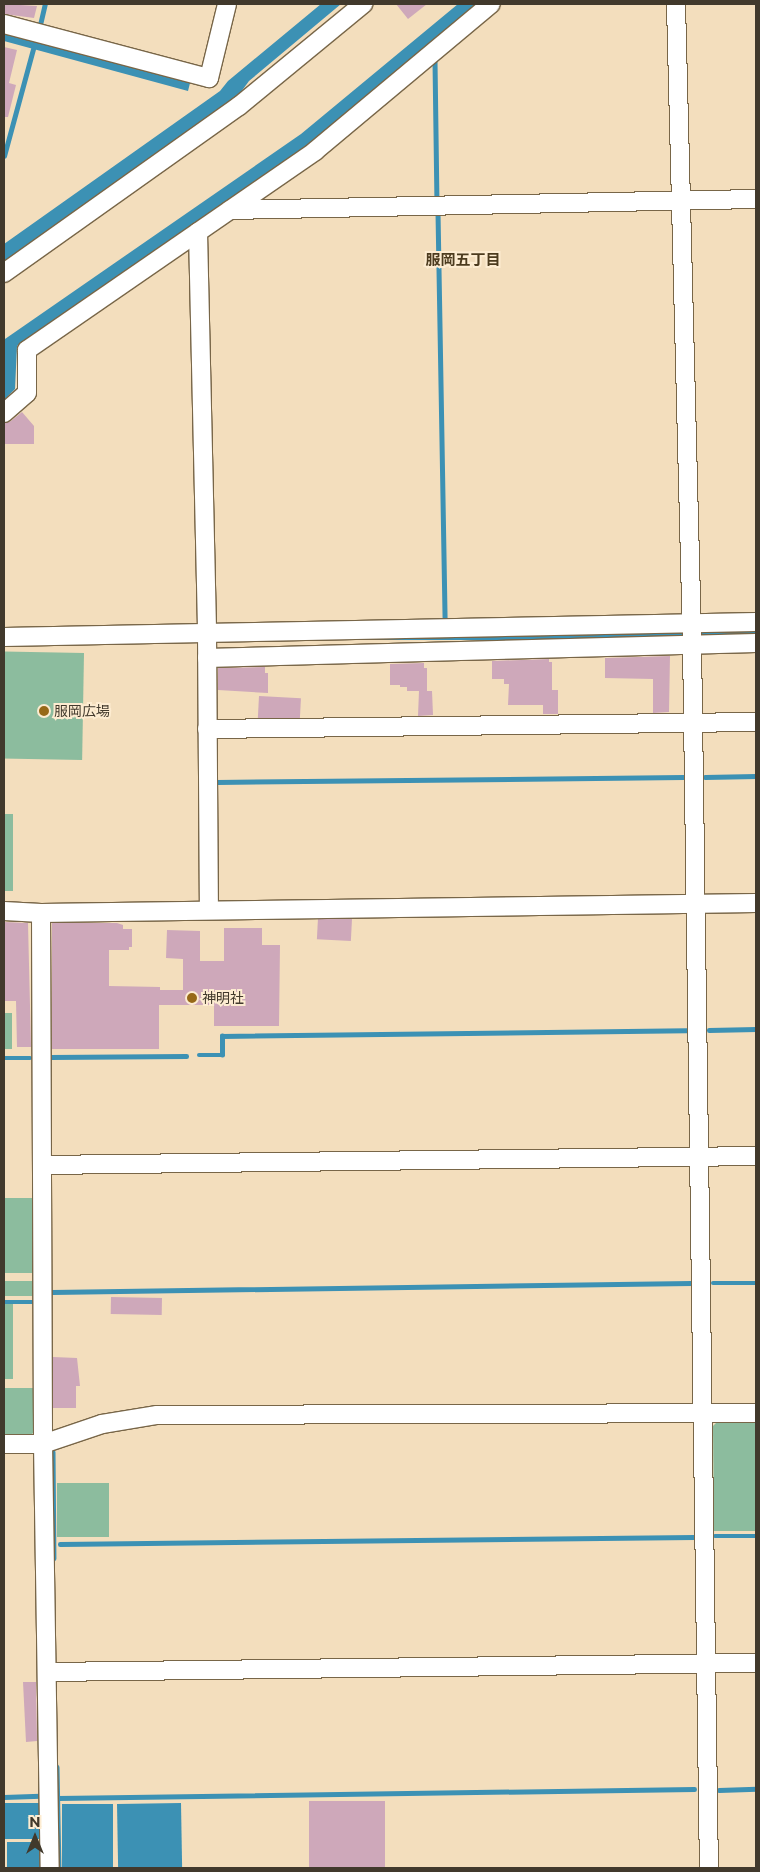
<!DOCTYPE html>
<meta charset="utf-8">
<style>
body{margin:0}
#map{position:relative;width:760px;height:1872px;overflow:hidden;background:#f3debd;font-family:Montserrat,"Noto Sans JP",sans-serif}
div>[style]{position:absolute}
.green>*{inset:0;background:#8cbc9e;transform-origin:0 0}
.water>*{inset:0;background:#3c91b4;transform-origin:0 0}
.stream>*{height:4.5px;margin:-2.25px;padding:0 2.25px;transform-origin:2.25px;border-radius:2.25px;background:#3c91b4}
.building>*{inset:0;background:#cea8ba;transform-origin:0 0}
.roads{filter:drop-shadow(1px 0 #786648) drop-shadow(-1px 0 #786648) drop-shadow(0 1px #786648) drop-shadow(0 -1px #786648)}
.minor>*{height:18px;margin:-9px;padding:0 9px;transform-origin:9px;border-radius:9px;background:#fff}
.dots>*{width:14px;height:14px;translate:-50% -50%;box-sizing:border-box;border:2px solid #fdecd1;border-radius:50%}
span{translate:-50% -50%;white-space:nowrap;text-align:center;line-height:1.15;-webkit-text-stroke:4px #fdecd1;paint-order:stroke}
.poi-label{font-size:14px;color:#41392c}
.left{translate:0 -50%;text-align:left}
.neighbourhood-label{font-size:15px;color:#4c3b1e;font-weight:700}
.frame{position:absolute;inset:0;border:5px solid #41392c;pointer-events:none}
.north{position:absolute;left:10px;top:1812px;width:50px;height:50px;-webkit-text-stroke:4px #fdecd1;paint-order:stroke;rotate:0deg;font-size:14px;font-weight:700;line-height:20px;text-align:center;color:#41392c}
.north::after{content:'';display:block;margin:auto;width:18px;height:22px;background:#41392c;clip-path:polygon(50% 0,100% 100%,50% 72%,0 100%)}
</style>
<div id="map">
<div class="green">
<i style="left:84px;top:653px;width:107px;height:80px;rotate:91deg"></i>
<i style="left:4px;top:814px;width:9px;height:77px"></i>
<i style="left:4px;top:1013px;width:8px;height:36px"></i>
<i style="left:4px;top:1198px;width:29px;height:75px"></i>
<i style="left:4px;top:1281px;width:30px;height:15px"></i>
<i style="left:4px;top:1304px;width:9px;height:75px"></i>
<i style="clip-path:polygon(4px 1388px,37px 1388px,37px 1429px,32px 1434px,4px 1437px)"></i>
<i style="clip-path:polygon(756px 1420px,756px 1531px,714px 1531px,713px 1426px,718px 1421px)"></i>
<i style="left:109px;top:1483px;width:54px;height:52px;rotate:90deg"></i>
</div>
<div class="water">
<i style="clip-path:polygon(321px 4px,341px 4px,249px 81px,238px 96px,4px 263px,4px 244px,220px 91px,228px 81px)"></i>
<i style="clip-path:polygon(458px 4px,480px 4px,310px 144px,17px 346px,15px 389px,4px 400px,5px 339px,301px 134px)"></i>
<i style="clip-path:polygon(4px 34px,190px 83px,188px 91px,4px 41px)"></i>
<i style="left:756px;top:632px;width:8px;height:752px;rotate:90deg"></i>
<i style="left:4px;top:1803px;width:39px;height:36px"></i>
<i style="left:181px;top:1803px;width:65px;height:64px;rotate:89deg"></i>
<i style="left:62px;top:1804px;width:51px;height:64px"></i>
<i style="left:7px;top:1842px;width:38px;height:26px"></i>
</div>
<div class="stream">
<i style="left:40px;top:25px;width:22px;rotate:-77deg"></i>
<i style="left:435px;top:61px;width:139px;rotate:89.2deg"></i>
<i style="left:4px;top:156px;width:111px;rotate:-74.8deg"></i>
<i style="left:438px;top:212px;width:405px;rotate:89deg"></i>
<i style="left:705px;top:777px;width:51px;rotate:-1.1deg"></i>
<i style="left:217px;top:782px;width:466px;rotate:-0.6deg"></i>
<i style="left:709px;top:1030px;width:47px;rotate:-1.2deg"></i>
<i style="left:199px;top:1055px;width:23px"></i>
<i style="left:222px;top:1055px;width:19px;rotate:-90deg"></i>
<i style="left:222px;top:1036px;width:464px;rotate:-0.7deg"></i>
<i style="left:50px;top:1057px;width:136px;rotate:-0.4deg"></i>
<i style="left:4px;top:1058px;width:26px"></i>
<i style="left:713px;top:1283px;width:43px"></i>
<i style="left:52px;top:1292px;width:639px;rotate:-0.81deg"></i>
<i style="left:4px;top:1302px;width:29px"></i>
<i style="left:53px;top:1452px;width:106px;rotate:89.5deg"></i>
<i style="left:715px;top:1536px;width:41px"></i>
<i style="left:60px;top:1544px;width:634px;rotate:-0.63deg"></i>
<i style="left:57px;top:1767px;width:101px;rotate:88.9deg"></i>
<i style="left:719px;top:1790px;width:37px;rotate:-2deg"></i>
<i style="left:4px;top:1797px;width:36px;rotate:-2deg"></i>
<i style="left:58px;top:1798px;width:636px;rotate:-0.81deg"></i>
</div>
<div class="building">
<i style="clip-path:polygon(4px 4px,37px 6px,34px 18px,4px 14px)"></i>
<i style="clip-path:polygon(396px 4px,427px 4px,408px 19px)"></i>
<i style="clip-path:polygon(4px 47px,17px 50px,9px 83px,16px 85px,8px 117px,4px 117px)"></i>
<i style="clip-path:polygon(22px 412px,34px 426px,34px 444px,4px 444px,4px 423px,11px 421px)"></i>
<i style="clip-path:polygon(670px 656px,669px 712px,653px 713px,653px 679px,605px 678px,605px 658px)"></i>
<i style="clip-path:polygon(549px 659px,549px 662px,552px 662px,552px 690px,558px 690px,558px 714px,543px 714px,543px 705px,508px 705px,509px 684px,504px 684px,504px 679px,492px 679px,492px 661px)"></i>
<i style="clip-path:polygon(424px 663px,424px 668px,427px 668px,427px 691px,407px 691px,407px 687px,400px 687px,400px 685px,390px 685px,390px 664px)"></i>
<i style="clip-path:polygon(265px 667px,265px 673px,268px 673px,268px 693px,218px 690px,218px 668px)"></i>
<i style="clip-path:polygon(419px 691px,432px 691px,433px 715px,418px 716px)"></i>
<i style="left:259px;top:696px;width:42px;height:22px;rotate:3deg"></i>
<i style="left:352px;top:919px;width:22px;height:34px;rotate:93deg"></i>
<i style="clip-path:polygon(4px 922px,28px 923px,31px 1047px,17px 1047px,16px 1001px,4px 1001px)"></i>
<i style="clip-path:polygon(52px 923px,117px 923px,123px 925px,123px 929px,132px 929px,132px 947px,129px 947px,129px 950px,109px 950px,109px 986px,160px 987px,160px 990px,183px 990px,183px 959px,166px 958px,167px 930px,200px 931px,200px 961px,224px 961px,224px 928px,262px 928px,262px 945px,280px 945px,279px 1026px,214px 1026px,214px 1005px,159px 1005px,159px 1049px,52px 1049px)"></i>
<i style="left:111px;top:1297px;width:51px;height:17px;rotate:1deg"></i>
<i style="clip-path:polygon(53px 1357px,77px 1358px,80px 1386px,76px 1386px,76px 1408px,53px 1408px)"></i>
<i style="clip-path:polygon(23px 1682px,36px 1682px,37px 1741px,26px 1742px)"></i>
<i style="left:309px;top:1801px;width:76px;height:67px"></i>
</div>
<div class="roads">
<div class="minor">
<i style="left:676px;top:4px;width:638px;rotate:88.56deg"></i>
<i style="left:692px;top:642px;width:1226px;rotate:89.21deg"></i>
<i style="left:4px;top:24px;width:212px;rotate:14.8deg"></i>
<i style="left:209px;top:78px;width:76px;rotate:-76.3deg"></i>
<i style="left:230px;top:210px;width:526px;rotate:-1.2deg"></i>
<i style="left:198px;top:232px;width:401px;rotate:88.7deg"></i>
<i style="left:207px;top:633px;width:276px;rotate:89.6deg"></i>
<i style="left:4px;top:273px;width:288px;rotate:-35.4deg"></i>
<i style="left:239px;top:106px;width:161px;rotate:-39.4deg"></i>
<i style="left:4px;top:413px;width:30px;rotate:-41deg"></i>
<i style="left:27px;top:393px;width:43px;rotate:-90deg"></i>
<i style="left:27px;top:350px;width:350px;rotate:-34.6deg"></i>
<i style="left:315px;top:151px;width:229px;rotate:-39.9deg"></i>
<i style="left:4px;top:637px;width:752px;rotate:-1.14deg"></i>
<i style="left:207px;top:658px;width:549px;rotate:-1.57deg"></i>
<i style="left:207px;top:729px;width:549px;rotate:-0.73deg"></i>
<i style="left:4px;top:911px;width:37px;rotate:3deg"></i>
<i style="left:41px;top:913px;width:715px;rotate:-0.8deg"></i>
<i style="left:41px;top:913px;width:531px;rotate:89.78deg"></i>
<i style="left:43px;top:1444px;width:424px;rotate:89.1deg"></i>
<i style="left:42px;top:1165px;width:714px;rotate:-0.72deg"></i>
<i style="left:4px;top:1444px;width:39px"></i>
<i style="left:43px;top:1444px;width:62px;rotate:-18.7deg"></i>
<i style="left:102px;top:1424px;width:56px;rotate:-9.3deg"></i>
<i style="left:157px;top:1415px;width:599px;rotate:-0.19deg"></i>
<i style="left:47px;top:1672px;width:709px;rotate:-0.73deg"></i>
</div>
</div>
<div class="dots">
<i style="left:44px;top:711px;background:#976918"></i>
<i style="left:192px;top:998px;background:#976918"></i>
</div>
<div class="poi-label">
<span class="left" style="left:54px;top:711px">服岡広場</span>
<span class="left" style="left:202px;top:998px">神明社</span>
</div>
<div class="neighbourhood-label">
<span style="left:463px;top:260px">服岡五丁目</span>
</div>
<div class="frame"></div>
<div class="north">N</div>
</div>
